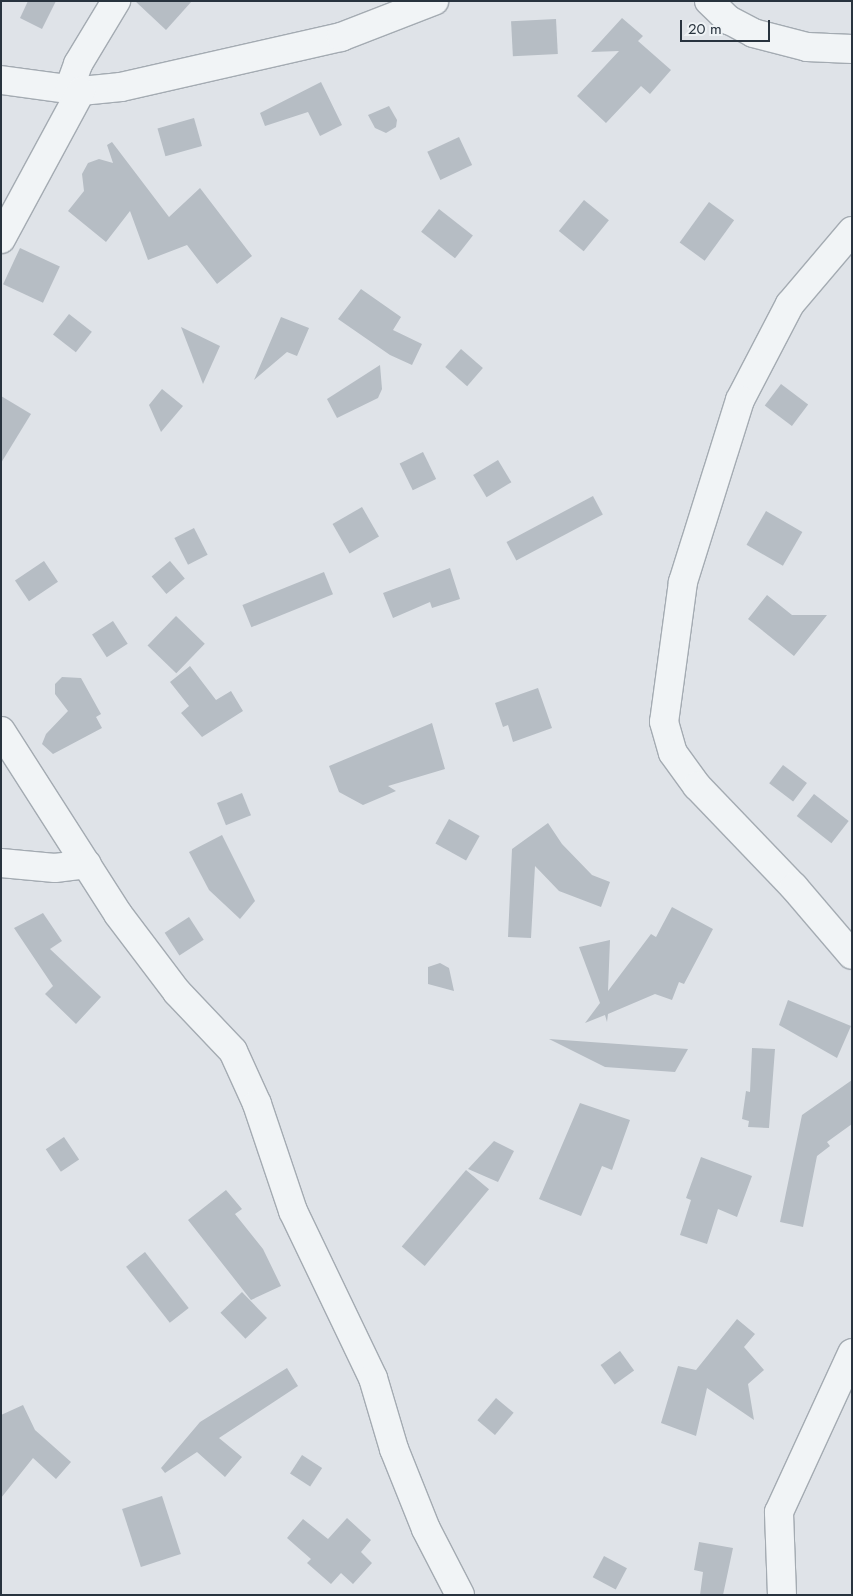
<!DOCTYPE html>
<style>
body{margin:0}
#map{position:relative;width:853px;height:1596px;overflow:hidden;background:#dfe3e8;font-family:Jost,sans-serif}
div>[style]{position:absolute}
.building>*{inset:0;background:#b6bdc4;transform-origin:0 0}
.roads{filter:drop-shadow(1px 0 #a4abb2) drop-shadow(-1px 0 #a4abb2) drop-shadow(0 1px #a4abb2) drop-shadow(0 -1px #a4abb2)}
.minor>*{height:28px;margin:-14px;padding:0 14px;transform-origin:14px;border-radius:14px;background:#f1f4f6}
.tertiary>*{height:28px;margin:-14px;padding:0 14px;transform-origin:14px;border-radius:14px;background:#f1f4f6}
span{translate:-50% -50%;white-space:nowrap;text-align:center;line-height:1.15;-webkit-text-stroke:4px #eef2f5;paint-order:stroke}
.frame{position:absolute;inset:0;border:2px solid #28333e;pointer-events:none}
.scale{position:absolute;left:680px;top:20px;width:90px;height:22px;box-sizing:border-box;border:2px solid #28333e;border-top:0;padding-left:6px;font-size:15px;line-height:18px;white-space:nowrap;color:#28333e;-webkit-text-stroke:4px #eef2f5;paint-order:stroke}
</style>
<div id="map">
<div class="building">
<i style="clip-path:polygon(28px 1px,56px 1px,42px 29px,20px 18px)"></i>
<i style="clip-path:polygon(135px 1px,192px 1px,166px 30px)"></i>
<i style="clip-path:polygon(622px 18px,643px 36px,638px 41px,671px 70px,650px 94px,641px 86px,606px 123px,577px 96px,619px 51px,591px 52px)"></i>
<i style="left:556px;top:19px;width:35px;height:45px;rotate:87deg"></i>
<i style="clip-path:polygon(321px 82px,342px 125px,320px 136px,308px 112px,265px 126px,260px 113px)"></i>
<i style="clip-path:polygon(389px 106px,397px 120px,396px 127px,386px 133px,375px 128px,368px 115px)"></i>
<i style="left:194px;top:118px;width:29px;height:38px;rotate:74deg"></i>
<i style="left:459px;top:137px;width:31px;height:35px;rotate:65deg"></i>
<i style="clip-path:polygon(112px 142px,169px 217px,200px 188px,252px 256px,217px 284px,187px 245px,148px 260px,130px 211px,106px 242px,68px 211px,84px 191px,82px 174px,88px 163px,99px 159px,113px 163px,107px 145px)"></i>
<i style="left:584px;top:200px;width:32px;height:40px;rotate:39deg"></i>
<i style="left:709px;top:202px;width:31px;height:50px;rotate:36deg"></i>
<i style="left:439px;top:209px;width:43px;height:29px;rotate:38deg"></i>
<i style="left:20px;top:248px;width:44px;height:40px;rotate:25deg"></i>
<i style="clip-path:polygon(361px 289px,401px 317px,393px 330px,422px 344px,412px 365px,390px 355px,338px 319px)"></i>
<i style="left:69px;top:314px;width:29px;height:26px;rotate:38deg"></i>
<i style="clip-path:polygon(281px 317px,309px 328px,297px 356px,287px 352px,254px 380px)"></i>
<i style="clip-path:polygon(181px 327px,220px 346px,203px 384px)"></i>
<i style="left:461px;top:349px;width:29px;height:24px;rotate:41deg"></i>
<i style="clip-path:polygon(380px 365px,382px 389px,378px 398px,337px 418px,327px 399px)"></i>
<i style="left:781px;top:384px;width:34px;height:27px;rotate:37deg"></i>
<i style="clip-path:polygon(162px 389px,183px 406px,161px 432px,149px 405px)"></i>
<i style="clip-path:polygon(1px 396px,31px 414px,1px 463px)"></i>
<i style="left:423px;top:452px;width:30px;height:26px;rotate:64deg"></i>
<i style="left:498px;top:460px;width:26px;height:29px;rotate:59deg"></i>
<i style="left:593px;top:496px;width:21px;height:98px;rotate:62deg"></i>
<i style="left:362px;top:507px;width:34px;height:34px;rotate:60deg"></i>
<i style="left:766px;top:511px;width:42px;height:39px;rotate:30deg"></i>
<i style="left:194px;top:528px;width:30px;height:22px;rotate:63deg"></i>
<i style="left:44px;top:561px;width:25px;height:35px;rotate:56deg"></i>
<i style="left:170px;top:561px;width:23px;height:24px;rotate:50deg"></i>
<i style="clip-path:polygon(450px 568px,460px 599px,432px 608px,430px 602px,393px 618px,383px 593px)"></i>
<i style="left:324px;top:572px;width:24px;height:88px;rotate:68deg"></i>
<i style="clip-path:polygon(767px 595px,792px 615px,827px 615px,794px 656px,748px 619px)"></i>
<i style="left:176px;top:616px;width:40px;height:41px;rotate:44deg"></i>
<i style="left:113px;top:621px;width:27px;height:25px;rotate:57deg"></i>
<i style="clip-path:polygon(190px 666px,216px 700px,231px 691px,243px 711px,202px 737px,181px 713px,189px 706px,170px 682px)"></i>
<i style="clip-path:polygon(62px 677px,81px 678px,101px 714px,96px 717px,102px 728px,53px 754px,42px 744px,46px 734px,68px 711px,55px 694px,55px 684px)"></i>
<i style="clip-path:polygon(538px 688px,552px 728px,513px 742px,508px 725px,503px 727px,495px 703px)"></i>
<i style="clip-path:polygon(432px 723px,445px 769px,388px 786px,396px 791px,363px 805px,339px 792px,329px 766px)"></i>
<i style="left:783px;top:765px;width:30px;height:23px;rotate:37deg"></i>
<i style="left:242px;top:793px;width:24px;height:27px;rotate:68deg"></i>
<i style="left:814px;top:794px;width:44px;height:28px;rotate:38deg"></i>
<i style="left:449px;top:819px;width:35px;height:28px;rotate:29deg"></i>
<i style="clip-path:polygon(548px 823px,562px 844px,592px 875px,610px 882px,601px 907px,559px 891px,535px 866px,531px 938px,508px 937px,512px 849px)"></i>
<i style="clip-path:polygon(222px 835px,255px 901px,240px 919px,209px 890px,189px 852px)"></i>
<i style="clip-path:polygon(672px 907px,713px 929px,684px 984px,679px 982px,672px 1000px,655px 994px,608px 1014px,607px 1022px,605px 1015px,585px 1023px,600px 1003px,579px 947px,610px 940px,608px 991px,651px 934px,656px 937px)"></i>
<i style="clip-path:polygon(43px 913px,62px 941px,50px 949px,101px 997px,76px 1024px,45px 994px,53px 986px,14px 928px)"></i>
<i style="left:189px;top:917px;width:27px;height:29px;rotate:57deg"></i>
<i style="clip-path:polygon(440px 963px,449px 968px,454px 991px,428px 984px,428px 967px)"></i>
<i style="clip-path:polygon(788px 1000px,851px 1026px,837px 1058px,779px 1025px)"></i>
<i style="clip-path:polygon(549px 1039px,688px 1049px,675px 1072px,605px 1067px)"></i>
<i style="clip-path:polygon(752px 1048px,775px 1049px,769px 1128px,748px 1127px,749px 1121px,742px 1119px,746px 1091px,750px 1092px)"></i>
<i style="clip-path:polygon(852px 1080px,852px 1124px,827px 1142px,830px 1146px,817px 1156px,803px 1227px,780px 1222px,802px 1115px)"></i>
<i style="clip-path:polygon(580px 1103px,630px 1120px,612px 1170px,602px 1166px,581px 1216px,539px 1199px)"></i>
<i style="left:64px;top:1137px;width:27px;height:22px;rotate:56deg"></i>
<i style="clip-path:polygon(494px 1141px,514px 1151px,498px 1182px,468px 1169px)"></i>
<i style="clip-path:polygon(701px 1157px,752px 1176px,737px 1217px,718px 1209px,707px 1244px,680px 1235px,691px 1200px,686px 1198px)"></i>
<i style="left:466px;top:1170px;width:30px;height:100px;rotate:40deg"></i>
<i style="clip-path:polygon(226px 1190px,242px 1209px,235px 1214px,263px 1249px,281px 1286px,251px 1300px,188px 1220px)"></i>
<i style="left:145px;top:1252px;width:71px;height:24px;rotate:52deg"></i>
<i style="left:242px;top:1292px;width:36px;height:30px;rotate:46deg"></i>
<i style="clip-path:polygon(737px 1319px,755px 1334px,744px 1347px,764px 1370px,748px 1384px,754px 1420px,707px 1388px,696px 1436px,661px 1423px,678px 1366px,696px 1370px)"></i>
<i style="left:620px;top:1351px;width:24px;height:24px;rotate:54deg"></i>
<i style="clip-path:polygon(287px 1368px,298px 1386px,219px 1438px,242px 1457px,225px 1477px,197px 1452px,165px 1473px,161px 1468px,200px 1422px)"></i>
<i style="left:496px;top:1398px;width:23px;height:29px;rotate:40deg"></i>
<i style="clip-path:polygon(23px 1405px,35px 1430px,71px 1462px,56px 1479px,33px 1458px,1px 1498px,1px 1415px)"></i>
<i style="left:302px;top:1455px;width:24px;height:22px;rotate:33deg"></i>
<i style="left:162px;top:1496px;width:61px;height:42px;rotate:72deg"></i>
<i style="clip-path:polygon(347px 1518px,371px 1540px,361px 1552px,372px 1563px,353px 1584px,341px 1573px,331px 1584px,307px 1563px,311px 1559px,287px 1538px,303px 1519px,328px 1539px)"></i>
<i style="clip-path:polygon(699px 1542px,733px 1548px,723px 1595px,700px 1595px,703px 1572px,694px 1570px)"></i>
<i style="left:604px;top:1556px;width:26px;height:24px;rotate:28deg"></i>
</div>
<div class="roads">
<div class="minor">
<i style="left:709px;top:1px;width:28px;rotate:44deg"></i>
<i style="left:729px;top:20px;width:27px;rotate:28deg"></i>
<i style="left:753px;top:33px;width:56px;rotate:14.5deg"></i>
<i style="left:807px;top:47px;width:45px;rotate:2.5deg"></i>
<i style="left:1px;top:80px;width:81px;rotate:7.8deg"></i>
<i style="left:81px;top:91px;width:40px;rotate:-5.7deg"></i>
<i style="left:121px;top:87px;width:226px;rotate:-12.8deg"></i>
<i style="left:341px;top:37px;width:100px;rotate:-21.2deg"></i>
<i style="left:69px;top:89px;width:27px;rotate:-70deg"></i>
<i style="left:78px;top:64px;width:74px;rotate:-58.9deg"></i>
<i style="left:1px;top:239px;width:168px;rotate:-61.6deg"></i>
<i style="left:1px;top:731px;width:217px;rotate:57.4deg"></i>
<i style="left:118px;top:914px;width:98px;rotate:52.9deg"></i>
<i style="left:177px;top:992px;width:81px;rotate:46.5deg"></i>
<i style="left:233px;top:1051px;width:58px;rotate:65.6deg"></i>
<i style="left:257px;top:1104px;width:113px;rotate:71.4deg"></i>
<i style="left:293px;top:1211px;width:185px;rotate:64.4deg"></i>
<i style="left:373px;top:1378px;width:74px;rotate:73.5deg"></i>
<i style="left:394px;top:1449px;width:86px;rotate:68.2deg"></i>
<i style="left:426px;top:1529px;width:74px;rotate:62.7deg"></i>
<i style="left:1px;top:863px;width:54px;rotate:5.3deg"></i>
<i style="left:55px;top:868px;width:32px;rotate:-7deg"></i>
</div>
<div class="tertiary">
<i style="left:852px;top:231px;width:96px;rotate:130.3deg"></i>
<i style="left:790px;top:304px;width:108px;rotate:117.5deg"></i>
<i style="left:740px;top:400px;width:191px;rotate:107.4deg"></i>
<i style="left:683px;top:582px;width:141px;rotate:97.7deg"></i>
<i style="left:664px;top:722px;width:32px;rotate:74deg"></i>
<i style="left:673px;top:753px;width:41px;rotate:54deg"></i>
<i style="left:697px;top:786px;width:140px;rotate:46.2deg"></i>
<i style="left:794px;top:887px;width:89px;rotate:49.5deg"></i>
<i style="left:782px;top:1595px;width:83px;rotate:-92.1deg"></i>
<i style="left:779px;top:1512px;width:175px;rotate:-65.3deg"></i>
</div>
</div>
<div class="frame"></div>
<div class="scale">20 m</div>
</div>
